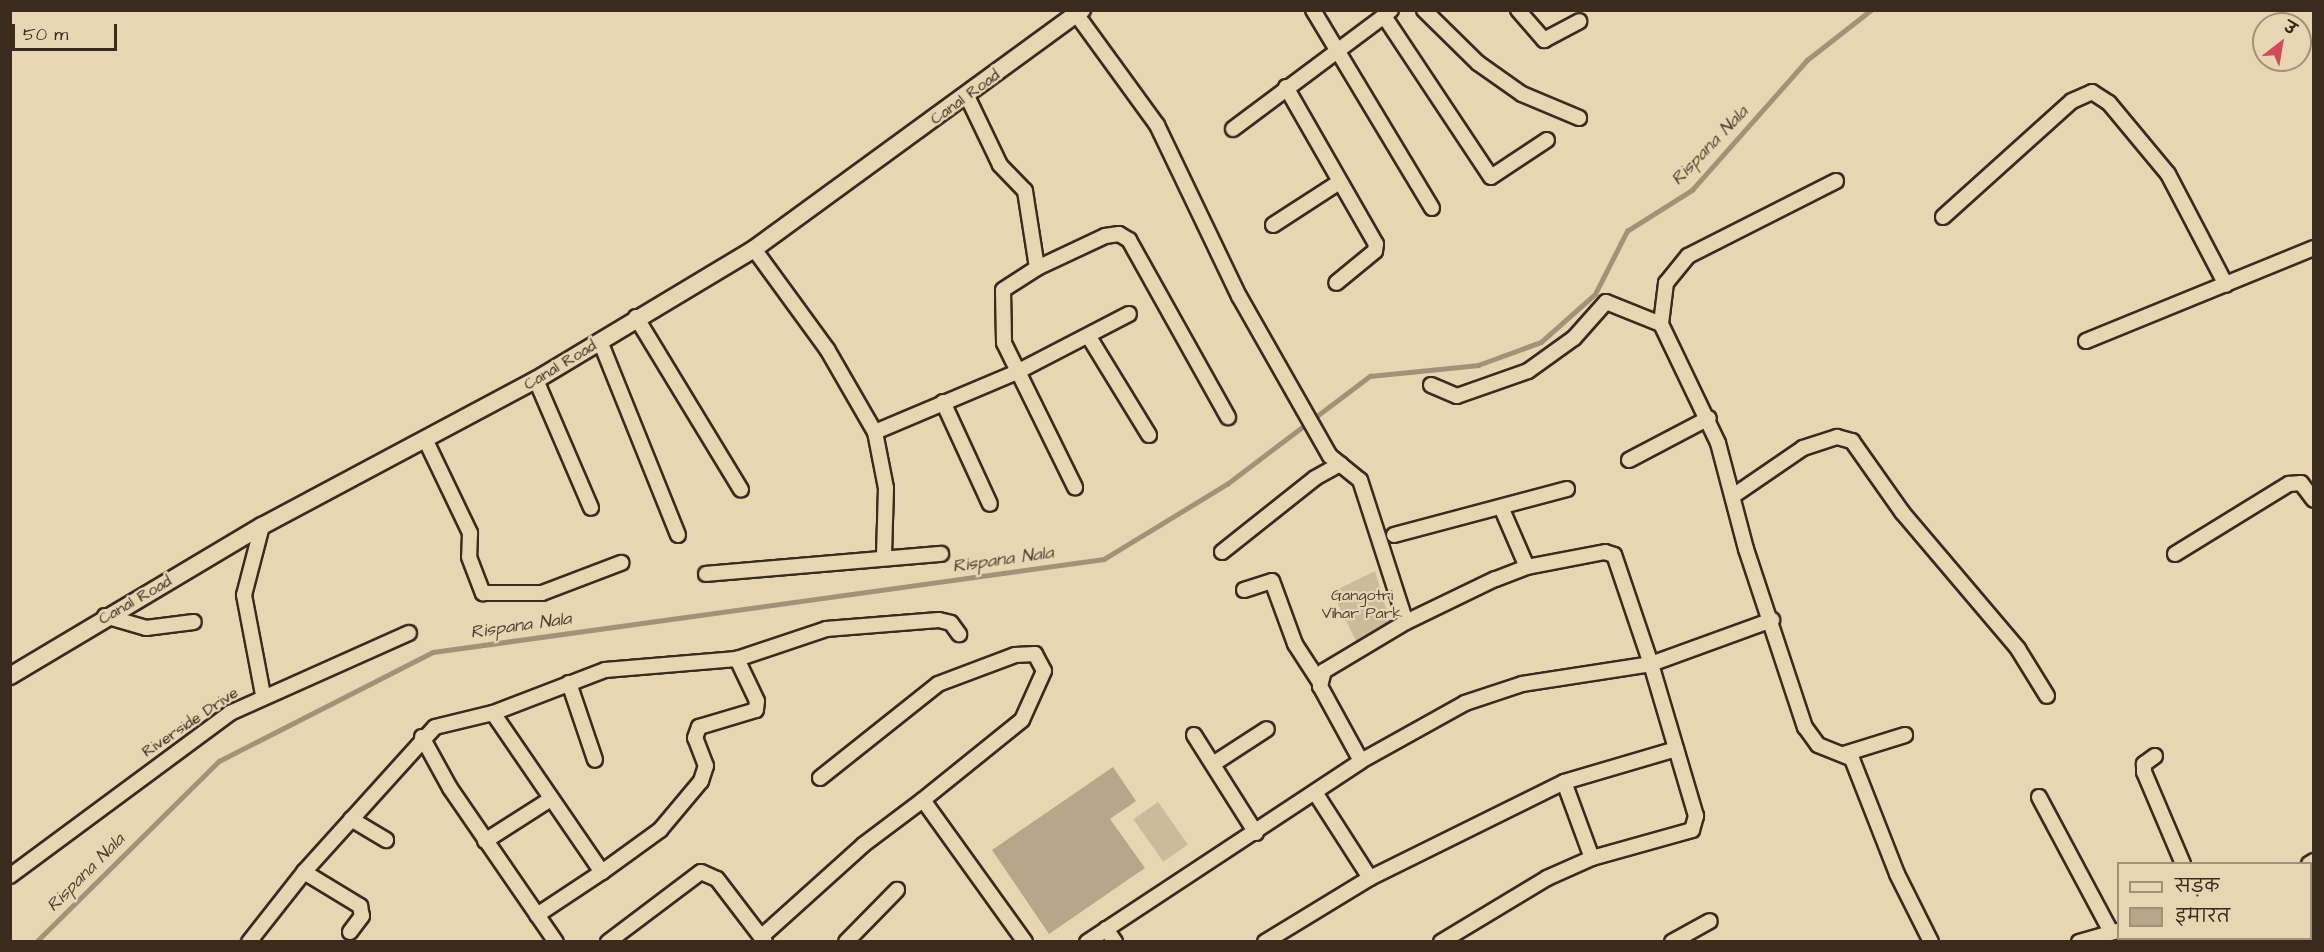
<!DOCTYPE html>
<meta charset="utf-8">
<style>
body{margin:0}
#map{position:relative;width:2324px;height:952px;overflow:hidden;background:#e8d6b3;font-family:"Architects Daughter","Playpen Sans Deva",sans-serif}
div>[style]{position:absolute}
.green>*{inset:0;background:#ccba9b;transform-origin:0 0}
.stream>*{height:4.5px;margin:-2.25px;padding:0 2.25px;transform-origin:2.25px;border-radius:2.25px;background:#a49278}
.building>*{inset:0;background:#b7a689}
.roads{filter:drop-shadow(2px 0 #3b2a1e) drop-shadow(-2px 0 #3b2a1e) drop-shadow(0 2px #3b2a1e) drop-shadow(0 -2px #3b2a1e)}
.minor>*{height:14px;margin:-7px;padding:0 7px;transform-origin:7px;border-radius:7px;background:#e8d6b3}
.tertiary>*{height:16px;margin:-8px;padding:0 8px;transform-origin:8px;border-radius:8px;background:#e8d6b3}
span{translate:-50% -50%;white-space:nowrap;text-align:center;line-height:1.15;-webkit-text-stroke:4.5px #e8d6b3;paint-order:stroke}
.street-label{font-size:16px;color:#3b2a1e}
.park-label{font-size:16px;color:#514031}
.water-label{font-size:18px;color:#503f30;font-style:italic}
.frame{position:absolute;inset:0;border:12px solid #3b2a1e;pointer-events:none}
.legend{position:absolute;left:2117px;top:862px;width:195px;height:78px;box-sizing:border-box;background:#e8d6b3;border:2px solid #a39177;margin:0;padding:8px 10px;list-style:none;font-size:18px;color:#3b2a1e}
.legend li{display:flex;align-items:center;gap:12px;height:30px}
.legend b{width:30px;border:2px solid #a39177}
.north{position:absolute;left:2252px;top:12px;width:60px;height:60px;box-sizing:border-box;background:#e8d6b3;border:2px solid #a39177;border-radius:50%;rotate:31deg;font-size:16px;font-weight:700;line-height:24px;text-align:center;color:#3b2a1e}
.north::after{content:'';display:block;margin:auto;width:21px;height:27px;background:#d1495b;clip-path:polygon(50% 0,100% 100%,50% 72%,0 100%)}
.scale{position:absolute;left:12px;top:24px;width:105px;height:27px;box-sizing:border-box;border:3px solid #3b2a1e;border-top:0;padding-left:8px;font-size:18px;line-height:21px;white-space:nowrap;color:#3b2a1e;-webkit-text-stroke:4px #e8d6b3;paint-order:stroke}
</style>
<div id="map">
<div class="green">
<i style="clip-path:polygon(1375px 571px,1392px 628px,1359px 647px,1332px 592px)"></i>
<i style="left:1158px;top:802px;width:52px;height:30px;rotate:55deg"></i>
</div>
<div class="stream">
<i style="left:36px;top:942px;width:257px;rotate:-44.7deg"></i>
<i style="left:219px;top:761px;width:240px;rotate:-27deg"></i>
<i style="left:433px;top:652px;width:677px;rotate:-7.89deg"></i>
<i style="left:1104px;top:559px;width:144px;rotate:-31.4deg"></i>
<i style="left:1227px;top:484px;width:179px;rotate:-37.1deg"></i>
<i style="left:1370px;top:376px;width:109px;rotate:-5.8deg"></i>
<i style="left:1478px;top:365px;width:67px;rotate:-20.1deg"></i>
<i style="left:1541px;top:342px;width:72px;rotate:-41.6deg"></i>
<i style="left:1595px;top:294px;width:71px;rotate:-63.1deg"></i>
<i style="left:1627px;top:231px;width:77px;rotate:-32.2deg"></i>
<i style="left:1692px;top:190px;width:174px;rotate:-48.5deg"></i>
<i style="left:1807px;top:60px;width:81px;rotate:-38deg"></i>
</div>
<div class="building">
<i style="clip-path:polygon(1113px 767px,1136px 801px,1110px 819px,1145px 868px,1049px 934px,992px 850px)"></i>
</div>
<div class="roads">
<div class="minor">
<i style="left:1313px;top:10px;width:231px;rotate:59deg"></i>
<i style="left:1391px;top:10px;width:9px;rotate:139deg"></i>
<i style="left:1384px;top:16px;width:193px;rotate:56.4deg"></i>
<i style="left:1491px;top:177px;width:67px;rotate:-33.5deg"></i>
<i style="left:1424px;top:10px;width:76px;rotate:44.5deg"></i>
<i style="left:1478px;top:63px;width:54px;rotate:35.2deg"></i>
<i style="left:1522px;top:94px;width:62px;rotate:22.8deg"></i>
<i style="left:1518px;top:10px;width:40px;rotate:49deg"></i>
<i style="left:1544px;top:40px;width:40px;rotate:-28deg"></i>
<i style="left:1077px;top:15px;width:136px;rotate:54deg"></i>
<i style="left:1157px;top:125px;width:190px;rotate:64.4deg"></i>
<i style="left:1239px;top:296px;width:184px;rotate:60.4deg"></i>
<i style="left:1330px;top:456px;width:38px;rotate:39deg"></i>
<i style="left:1360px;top:480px;width:149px;rotate:72.1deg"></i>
<i style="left:1286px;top:87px;width:181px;rotate:60.2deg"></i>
<i style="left:1376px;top:244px;width:7px;rotate:98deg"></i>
<i style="left:1375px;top:251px;width:50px;rotate:140.6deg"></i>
<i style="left:967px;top:96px;width:76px;rotate:64.4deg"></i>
<i style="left:1000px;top:165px;width:36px;rotate:46deg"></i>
<i style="left:1025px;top:191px;width:78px;rotate:81.1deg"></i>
<i style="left:1037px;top:268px;width:75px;rotate:-25.2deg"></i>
<i style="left:1105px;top:236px;width:14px;rotate:-8deg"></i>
<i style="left:1119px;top:234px;width:12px;rotate:31deg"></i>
<i style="left:1129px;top:240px;width:203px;rotate:60.8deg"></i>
<i style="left:1233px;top:129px;width:189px;rotate:-36.8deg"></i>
<i style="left:1836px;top:181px;width:166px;rotate:153.1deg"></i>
<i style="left:1688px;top:256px;width:35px;rotate:129deg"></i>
<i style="left:1666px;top:283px;width:41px;rotate:97deg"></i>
<i style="left:1661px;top:324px;width:132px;rotate:64.4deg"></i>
<i style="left:1718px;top:443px;width:110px;rotate:75.2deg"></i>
<i style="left:1746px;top:549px;width:188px;rotate:71.7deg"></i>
<i style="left:1805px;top:727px;width:22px;rotate:54deg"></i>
<i style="left:1818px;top:745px;width:37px;rotate:22deg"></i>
<i style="left:1852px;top:759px;width:123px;rotate:68.6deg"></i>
<i style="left:1897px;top:874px;width:76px;rotate:63.4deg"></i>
<i style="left:1943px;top:217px;width:173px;rotate:-42deg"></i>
<i style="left:2072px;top:101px;width:22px;rotate:-24deg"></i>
<i style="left:2092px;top:92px;width:20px;rotate:33deg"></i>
<i style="left:2109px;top:103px;width:92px;rotate:50.3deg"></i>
<i style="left:2168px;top:174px;width:125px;rotate:62.4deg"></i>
<i style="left:1273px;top:225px;width:77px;rotate:-32.9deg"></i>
<i style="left:754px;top:249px;width:124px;rotate:53.9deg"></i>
<i style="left:827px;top:349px;width:96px;rotate:60deg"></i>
<i style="left:875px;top:432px;width:154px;rotate:-22.9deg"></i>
<i style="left:1017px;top:372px;width:126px;rotate:-27.4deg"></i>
<i style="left:1037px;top:268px;width:40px;rotate:147.1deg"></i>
<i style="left:1003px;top:290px;width:53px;rotate:88.9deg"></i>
<i style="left:1004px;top:343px;width:161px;rotate:63.8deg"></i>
<i style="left:636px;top:317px;width:202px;rotate:58.7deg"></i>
<i style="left:1089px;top:337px;width:115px;rotate:58.5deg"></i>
<i style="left:600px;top:341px;width:209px;rotate:68.1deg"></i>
<i style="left:2086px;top:341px;width:246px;rotate:-22.2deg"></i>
<i style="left:536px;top:380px;width:139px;rotate:66.7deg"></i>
<i style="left:1431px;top:385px;width:28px;rotate:23deg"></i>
<i style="left:1457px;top:396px;width:75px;rotate:-19.4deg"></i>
<i style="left:1528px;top:371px;width:57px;rotate:-35.7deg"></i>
<i style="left:1574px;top:338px;width:48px;rotate:-48.4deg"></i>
<i style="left:1606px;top:302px;width:59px;rotate:21.8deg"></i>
<i style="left:943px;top:402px;width:112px;rotate:65.3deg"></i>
<i style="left:875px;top:432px;width:57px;rotate:78.9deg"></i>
<i style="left:886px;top:488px;width:67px;rotate:91.7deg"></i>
<i style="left:426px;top:441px;width:102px;rotate:64.4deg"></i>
<i style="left:470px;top:533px;width:24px;rotate:92deg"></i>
<i style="left:469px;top:557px;width:39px;rotate:69deg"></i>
<i style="left:483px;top:593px;width:59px"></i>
<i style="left:542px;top:593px;width:85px;rotate:-20.8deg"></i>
<i style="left:1629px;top:460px;width:90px;rotate:-27.7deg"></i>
<i style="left:1733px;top:496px;width:85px;rotate:-34.4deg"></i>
<i style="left:1803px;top:448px;width:36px;rotate:-18deg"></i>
<i style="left:1837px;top:437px;width:16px;rotate:15deg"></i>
<i style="left:1852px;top:441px;width:87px;rotate:54.8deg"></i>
<i style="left:1902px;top:512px;width:180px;rotate:49.7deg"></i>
<i style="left:2018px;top:649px;width:55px;rotate:58.3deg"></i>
<i style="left:1501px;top:507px;width:65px;rotate:66.6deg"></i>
<i style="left:262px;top:526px;width:71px;rotate:104.6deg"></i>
<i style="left:244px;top:595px;width:102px;rotate:79.2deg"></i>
<i style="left:1394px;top:535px;width:179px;rotate:-14.9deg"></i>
<i style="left:1222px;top:552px;width:119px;rotate:-38.5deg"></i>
<i style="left:1315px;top:478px;width:29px;rotate:-29deg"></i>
<i style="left:2175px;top:554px;width:134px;rotate:-31.6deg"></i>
<i style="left:2289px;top:484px;width:12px;rotate:-5deg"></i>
<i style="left:2301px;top:483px;width:21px;rotate:53deg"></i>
<i style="left:706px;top:574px;width:236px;rotate:-4.9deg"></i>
<i style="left:1244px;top:590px;width:29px;rotate:-18deg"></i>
<i style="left:1272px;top:581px;width:67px;rotate:69.9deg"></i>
<i style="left:1295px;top:644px;width:44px;rotate:57deg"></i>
<i style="left:105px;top:616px;width:43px;rotate:16.3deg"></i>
<i style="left:146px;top:628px;width:48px;rotate:-7.1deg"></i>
<i style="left:569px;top:683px;width:81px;rotate:71.3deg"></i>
<i style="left:493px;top:713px;width:193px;rotate:55.6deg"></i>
<i style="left:602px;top:872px;width:78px;rotate:146.5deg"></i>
<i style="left:1194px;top:735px;width:116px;rotate:57.7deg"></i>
<i style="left:422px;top:737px;width:58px;rotate:61.2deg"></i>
<i style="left:450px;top:788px;width:187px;rotate:55.5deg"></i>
<i style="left:1844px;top:754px;width:64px;rotate:-17.3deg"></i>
<i style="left:2155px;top:756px;width:14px;rotate:144deg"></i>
<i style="left:2144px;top:764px;width:8px;rotate:90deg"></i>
<i style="left:2144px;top:772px;width:100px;rotate:67deg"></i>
<i style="left:1213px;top:764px;width:64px;rotate:-32.9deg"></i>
<i style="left:820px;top:778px;width:151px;rotate:-38.5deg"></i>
<i style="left:938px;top:684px;width:82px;rotate:-20.6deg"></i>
<i style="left:1015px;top:655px;width:20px;rotate:-3deg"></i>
<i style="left:1035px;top:654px;width:19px;rotate:62deg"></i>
<i style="left:1044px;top:671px;width:54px;rotate:114.2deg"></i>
<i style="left:1022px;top:720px;width:127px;rotate:141.1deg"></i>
<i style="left:923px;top:800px;width:175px;rotate:54.3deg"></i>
<i style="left:1564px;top:782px;width:81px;rotate:69.8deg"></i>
<i style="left:2039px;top:797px;width:153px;rotate:61.9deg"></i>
<i style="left:351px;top:819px;width:41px;rotate:31deg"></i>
<i style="left:485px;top:841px;width:76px;rotate:-32.6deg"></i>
<i style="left:2309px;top:864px;width:6px;rotate:-31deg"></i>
<i style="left:304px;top:872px;width:66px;rotate:31.3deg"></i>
<i style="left:360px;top:906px;width:10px;rotate:79deg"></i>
<i style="left:362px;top:916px;width:20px;rotate:127deg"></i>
<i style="left:602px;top:872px;width:72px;rotate:-35.9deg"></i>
<i style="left:660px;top:830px;width:64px;rotate:-50.1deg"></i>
<i style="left:701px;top:781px;width:16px;rotate:-72deg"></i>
<i style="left:706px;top:766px;width:30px;rotate:-111deg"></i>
<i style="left:695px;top:738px;width:12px;rotate:-70deg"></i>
<i style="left:699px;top:727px;width:59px;rotate:-16.6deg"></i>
<i style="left:756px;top:710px;width:9px;rotate:-84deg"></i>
<i style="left:757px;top:701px;width:47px;rotate:-115.5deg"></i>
<i style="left:10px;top:876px;width:274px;rotate:-36.5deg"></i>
<i style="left:230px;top:713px;width:196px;rotate:-24.1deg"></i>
<i style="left:1370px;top:878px;width:216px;rotate:-26.3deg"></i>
<i style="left:1564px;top:782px;width:117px;rotate:-16.4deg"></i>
<i style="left:1106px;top:929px;width:16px;rotate:55deg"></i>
<i style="left:761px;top:937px;width:137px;rotate:-42deg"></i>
<i style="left:863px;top:845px;width:75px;rotate:-36.9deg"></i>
<i style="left:249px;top:942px;width:89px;rotate:-51.8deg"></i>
<i style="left:304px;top:872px;width:195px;rotate:-47.9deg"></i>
<i style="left:435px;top:727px;width:60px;rotate:-13.6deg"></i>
<i style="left:493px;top:713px;width:120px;rotate:-21deg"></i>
<i style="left:605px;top:670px;width:132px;rotate:-4.8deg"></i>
<i style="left:737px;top:659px;width:94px;rotate:-18.6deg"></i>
<i style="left:826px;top:629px;width:113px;rotate:-4.6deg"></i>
<i style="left:939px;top:620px;width:12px;rotate:14deg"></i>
<i style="left:951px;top:623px;width:14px;rotate:54deg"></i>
<i style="left:608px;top:942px;width:116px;rotate:-37deg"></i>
<i style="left:701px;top:872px;width:17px;rotate:24deg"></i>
<i style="left:717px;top:879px;width:79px;rotate:52.7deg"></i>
<i style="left:846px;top:942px;width:73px;rotate:-45.6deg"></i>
<i style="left:1087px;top:942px;width:328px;rotate:-33.4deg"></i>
<i style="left:1361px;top:761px;width:119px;rotate:-29.1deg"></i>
<i style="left:1465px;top:703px;width:60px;rotate:-18.4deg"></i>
<i style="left:1522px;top:684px;width:131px;rotate:-8.8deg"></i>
<i style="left:1651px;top:664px;width:115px;rotate:-108.7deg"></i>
<i style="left:1614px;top:555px;width:9px;rotate:-162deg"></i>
<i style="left:1605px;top:552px;width:79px;rotate:169.1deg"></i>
<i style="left:1527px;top:567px;width:34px;rotate:159deg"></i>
<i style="left:1495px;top:579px;width:99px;rotate:154.2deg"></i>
<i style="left:1406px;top:622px;width:96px;rotate:149.1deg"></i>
<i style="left:1324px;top:671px;width:16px;rotate:105deg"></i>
<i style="left:1320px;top:686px;width:85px;rotate:61.3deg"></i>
<i style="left:1265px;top:942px;width:123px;rotate:-31.4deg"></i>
<i style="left:1370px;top:878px;width:100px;rotate:-122.7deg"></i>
<i style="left:1441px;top:942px;width:124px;rotate:-31.1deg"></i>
<i style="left:1547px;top:878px;width:49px;rotate:-24deg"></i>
<i style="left:1592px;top:858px;width:104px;rotate:-15.6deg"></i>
<i style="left:1692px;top:830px;width:15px;rotate:-74deg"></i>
<i style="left:1696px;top:816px;width:159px;rotate:-106.5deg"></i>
<i style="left:1651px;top:664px;width:129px;rotate:-20deg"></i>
<i style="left:1672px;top:942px;width:43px;rotate:-28.9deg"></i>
<i style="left:2079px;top:942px;width:41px;rotate:-15.8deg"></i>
</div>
<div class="tertiary">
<i style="left:10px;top:676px;width:293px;rotate:-30.8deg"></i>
<i style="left:262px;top:526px;width:310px;rotate:-28.1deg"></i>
<i style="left:536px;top:380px;width:254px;rotate:-31deg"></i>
<i style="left:754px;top:249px;width:406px;rotate:-36.1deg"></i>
</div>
</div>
<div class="street-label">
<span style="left:965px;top:97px;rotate:-36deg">Canal Road</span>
<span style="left:560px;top:365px;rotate:-31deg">Canal Road</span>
<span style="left:135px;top:600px;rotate:-30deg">Canal Road</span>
<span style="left:190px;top:722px;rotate:-34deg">Riverside Drive</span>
</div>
<div class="park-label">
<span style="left:1362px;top:604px">Gangotri<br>Vihar Park</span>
</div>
<div class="water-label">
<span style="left:1710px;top:146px;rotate:-46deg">Rispana Nala</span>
<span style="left:1003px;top:560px;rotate:-8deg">Rispana Nala</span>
<span style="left:521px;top:626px;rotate:-8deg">Rispana Nala</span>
<span style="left:86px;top:873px;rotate:-45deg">Rispana Nala</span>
</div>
<div class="frame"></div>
<ul class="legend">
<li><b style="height:8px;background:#e8d6b3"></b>सड़क</li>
<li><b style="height:16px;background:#b7a689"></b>इमारत</li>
</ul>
<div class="north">उ</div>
<div class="scale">50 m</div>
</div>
